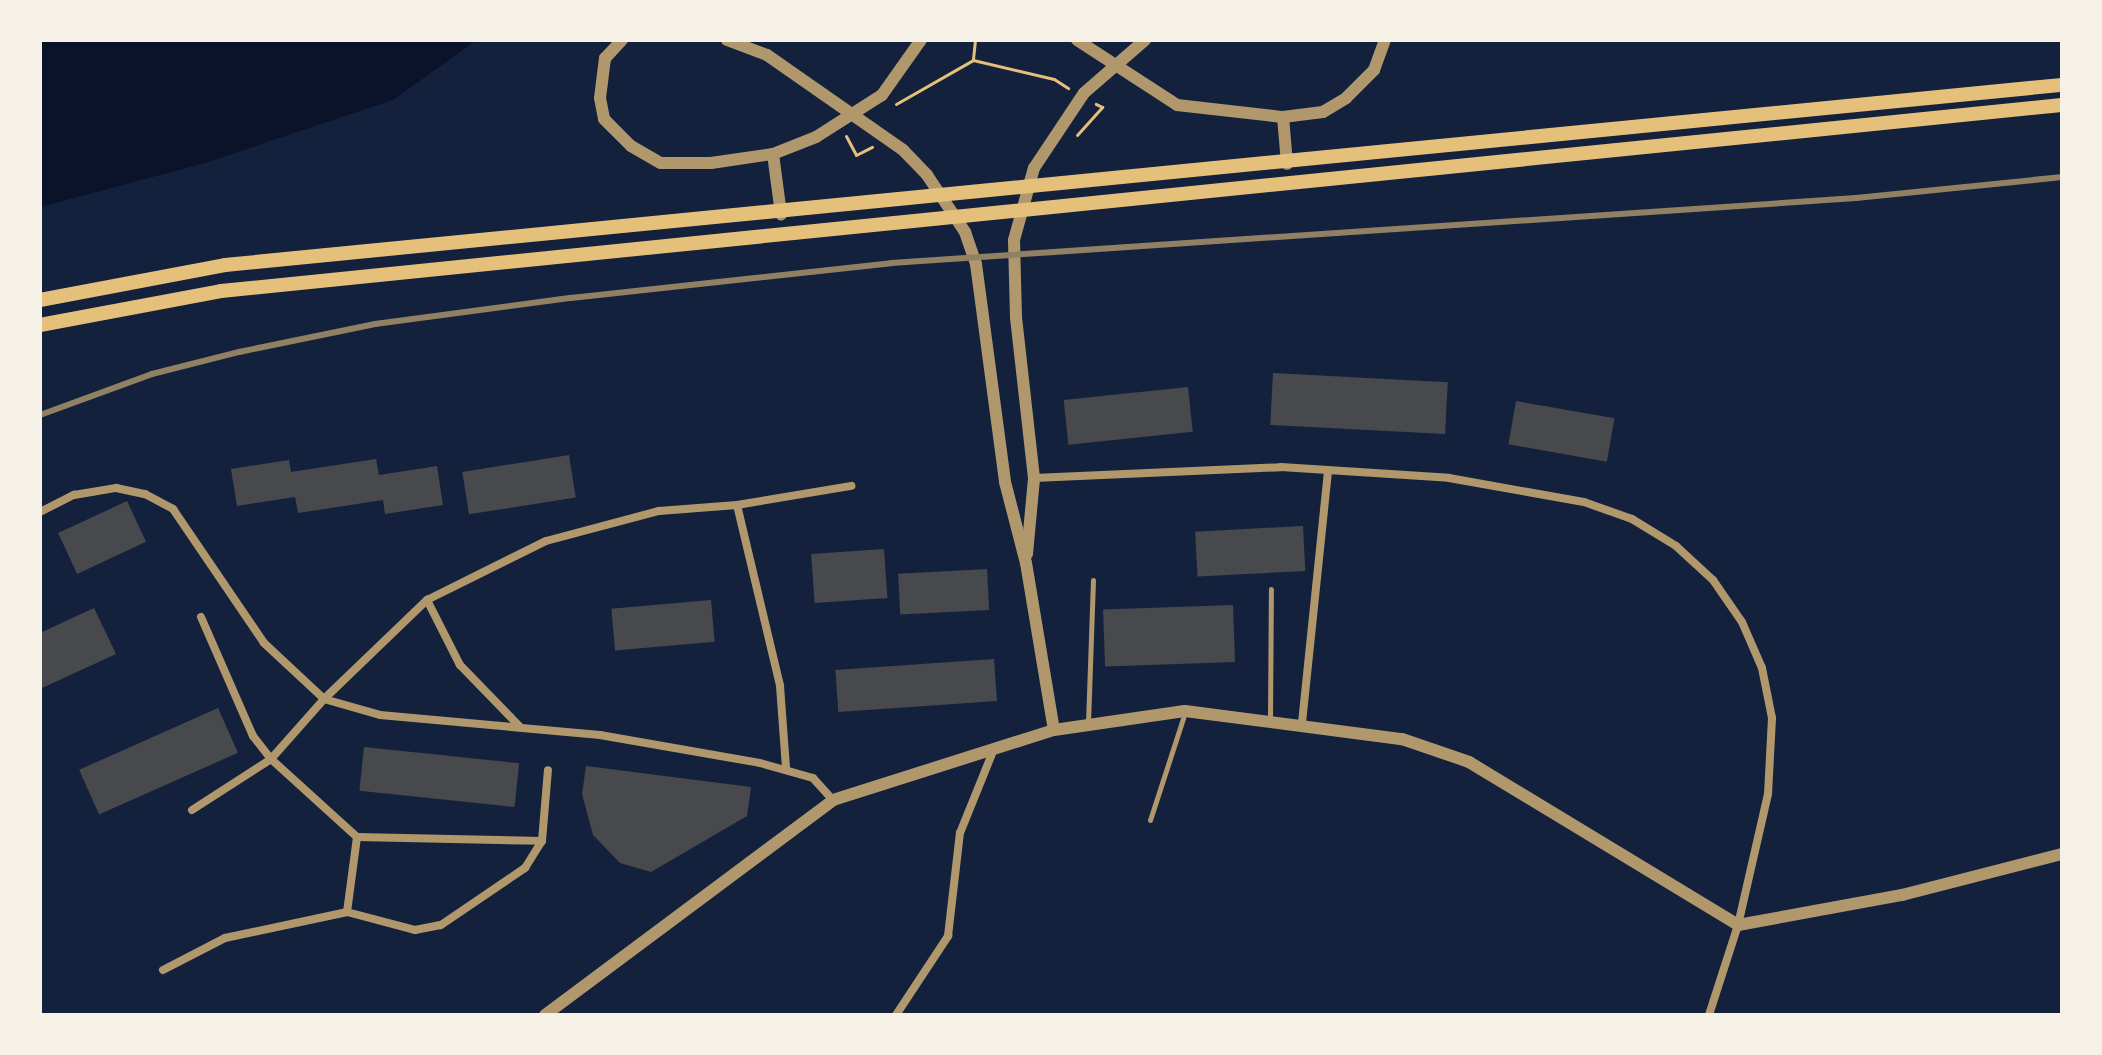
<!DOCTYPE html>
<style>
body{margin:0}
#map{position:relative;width:2102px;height:1055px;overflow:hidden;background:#14213d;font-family:"Sofia Sans Condensed",sans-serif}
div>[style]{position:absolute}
.water>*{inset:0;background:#0b132b}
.building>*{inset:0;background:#48494c;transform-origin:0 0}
.path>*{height:3px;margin:-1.5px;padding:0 1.5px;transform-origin:1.5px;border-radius:1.5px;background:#e5c07b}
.service>*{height:5px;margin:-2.5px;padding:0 2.5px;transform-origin:2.5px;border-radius:2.5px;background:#b1986c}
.minor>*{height:8px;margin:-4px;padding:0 4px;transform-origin:4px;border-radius:4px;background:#b1986c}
.tertiary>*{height:12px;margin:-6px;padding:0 6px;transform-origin:6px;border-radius:6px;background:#b1986c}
.secondary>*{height:14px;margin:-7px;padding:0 7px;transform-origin:7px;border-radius:7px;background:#e5c07b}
.rail>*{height:6px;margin:-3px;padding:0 3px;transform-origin:3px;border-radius:3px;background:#918062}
span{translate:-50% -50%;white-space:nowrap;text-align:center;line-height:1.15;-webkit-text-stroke:8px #f6f1e7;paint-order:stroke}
.frame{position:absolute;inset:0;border:42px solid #f6f1e7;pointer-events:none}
</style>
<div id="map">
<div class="water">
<i style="clip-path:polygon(40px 40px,477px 40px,393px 100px,205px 163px,40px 207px)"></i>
</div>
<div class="building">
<i style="left:1273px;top:373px;width:175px;height:52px;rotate:3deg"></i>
<i style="left:1188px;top:387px;width:45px;height:125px;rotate:84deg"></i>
<i style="left:1516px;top:401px;width:100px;height:44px;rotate:10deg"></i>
<i style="left:569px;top:455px;width:43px;height:108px;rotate:81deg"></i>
<i style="clip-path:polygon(376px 459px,379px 475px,437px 466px,443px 505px,385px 514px,383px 500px,298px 513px,295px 497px,237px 506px,231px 469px,289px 460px,291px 472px)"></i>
<i style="left:127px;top:501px;width:45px;height:76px;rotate:65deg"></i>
<i style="left:1303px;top:526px;width:45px;height:108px;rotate:87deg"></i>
<i style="left:884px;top:549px;width:49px;height:73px;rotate:86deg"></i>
<i style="left:987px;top:569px;width:41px;height:89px;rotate:87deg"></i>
<i style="left:711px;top:600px;width:42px;height:100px;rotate:85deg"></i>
<i style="left:1233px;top:605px;width:57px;height:130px;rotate:88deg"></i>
<i style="clip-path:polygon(94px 608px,116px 654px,42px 688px,40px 633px)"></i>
<i style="left:994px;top:659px;width:42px;height:159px;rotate:86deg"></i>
<i style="left:218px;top:708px;width:49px;height:152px;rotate:66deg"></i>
<i style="left:364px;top:747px;width:156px;height:44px;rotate:6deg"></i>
<i style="clip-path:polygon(586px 766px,751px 787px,747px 816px,651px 872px,620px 863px,593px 835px,582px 794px)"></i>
</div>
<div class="path">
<i style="left:975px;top:40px;width:20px;rotate:96deg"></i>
<i style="left:973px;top:60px;width:83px;rotate:13.2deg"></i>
<i style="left:1054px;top:79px;width:17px;rotate:33deg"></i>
<i style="left:896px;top:104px;width:89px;rotate:-29.7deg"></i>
<i style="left:1077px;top:135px;width:38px;rotate:-48deg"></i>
<i style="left:1102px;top:107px;width:7px;rotate:-153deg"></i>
<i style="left:846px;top:136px;width:21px;rotate:62deg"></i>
<i style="left:856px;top:155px;width:18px;rotate:-27deg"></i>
</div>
<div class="service">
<i style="left:1270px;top:720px;width:131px;rotate:-89.6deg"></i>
<i style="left:1088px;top:723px;width:143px;rotate:-88deg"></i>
<i style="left:1150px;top:820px;width:114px;rotate:-72deg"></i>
</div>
<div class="minor">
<i style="left:1034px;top:478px;width:247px;rotate:-2.5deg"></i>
<i style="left:1281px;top:467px;width:168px;rotate:3.7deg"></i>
<i style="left:1449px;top:478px;width:137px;rotate:10.1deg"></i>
<i style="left:1584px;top:502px;width:51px;rotate:19.5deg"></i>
<i style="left:1632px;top:519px;width:52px;rotate:31.5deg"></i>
<i style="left:1676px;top:546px;width:50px;rotate:42.6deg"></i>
<i style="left:1713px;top:580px;width:51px;rotate:55.4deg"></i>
<i style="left:1742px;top:622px;width:50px;rotate:66.5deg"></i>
<i style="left:1762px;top:668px;width:51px;rotate:78.7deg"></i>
<i style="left:1772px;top:718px;width:76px;rotate:93deg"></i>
<i style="left:1768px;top:794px;width:134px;rotate:102.9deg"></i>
<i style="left:1738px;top:925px;width:95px;rotate:107.9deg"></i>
<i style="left:737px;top:505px;width:186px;rotate:76.6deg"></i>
<i style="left:780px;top:686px;width:82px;rotate:85.8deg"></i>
<i style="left:40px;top:512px;width:38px;rotate:-27deg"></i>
<i style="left:74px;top:495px;width:43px;rotate:-9.5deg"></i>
<i style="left:116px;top:488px;width:30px;rotate:12deg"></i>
<i style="left:145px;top:494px;width:32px;rotate:28deg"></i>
<i style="left:173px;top:509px;width:162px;rotate:55.8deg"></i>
<i style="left:264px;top:643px;width:82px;rotate:43deg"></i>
<i style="left:324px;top:699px;width:58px;rotate:15.9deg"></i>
<i style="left:380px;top:715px;width:221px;rotate:5.2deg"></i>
<i style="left:600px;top:735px;width:162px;rotate:9.9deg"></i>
<i style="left:760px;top:763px;width:55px;rotate:15.8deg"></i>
<i style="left:813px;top:778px;width:30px;rotate:48deg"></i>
<i style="left:427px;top:600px;width:73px;rotate:63.1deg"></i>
<i style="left:460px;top:665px;width:86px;rotate:45.9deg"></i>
<i style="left:201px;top:617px;width:130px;rotate:66.4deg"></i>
<i style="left:253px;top:736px;width:29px;rotate:52deg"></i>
<i style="left:271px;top:759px;width:116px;rotate:42.2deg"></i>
<i style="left:357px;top:837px;width:185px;rotate:1.2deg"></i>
<i style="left:1302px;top:723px;width:254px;rotate:-84.1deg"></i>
<i style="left:192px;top:810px;width:94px;rotate:-32.8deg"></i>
<i style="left:271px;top:759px;width:80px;rotate:-48.5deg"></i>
<i style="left:324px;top:699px;width:143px;rotate:-43.9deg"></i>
<i style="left:427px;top:600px;width:133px;rotate:-26.4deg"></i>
<i style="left:546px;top:541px;width:117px;rotate:-14.9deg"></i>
<i style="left:659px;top:511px;width:78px;rotate:-4.4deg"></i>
<i style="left:737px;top:505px;width:116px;rotate:-9.5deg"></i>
<i style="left:347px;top:912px;width:70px;rotate:14.8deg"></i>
<i style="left:415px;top:930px;width:26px;rotate:-11deg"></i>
<i style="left:441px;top:925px;width:102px;rotate:-34.2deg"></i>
<i style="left:525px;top:868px;width:32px;rotate:-58deg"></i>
<i style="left:542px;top:841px;width:71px;rotate:-85.2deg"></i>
<i style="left:163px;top:970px;width:70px;rotate:-27.3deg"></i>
<i style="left:225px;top:938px;width:125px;rotate:-12deg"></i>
<i style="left:347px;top:912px;width:76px;rotate:-82.4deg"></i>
<i style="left:896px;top:1015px;width:95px;rotate:-56.6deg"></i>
<i style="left:948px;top:936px;width:104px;rotate:-83.4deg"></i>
<i style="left:960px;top:833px;width:91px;rotate:-68deg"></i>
</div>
<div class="tertiary">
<i style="left:622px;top:40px;width:25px;rotate:133deg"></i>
<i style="left:605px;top:58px;width:40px;rotate:97.1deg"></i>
<i style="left:600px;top:98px;width:21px;rotate:79deg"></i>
<i style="left:604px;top:119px;width:38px;rotate:45deg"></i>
<i style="left:631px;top:146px;width:34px;rotate:30deg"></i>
<i style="left:661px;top:163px;width:50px"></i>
<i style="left:711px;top:163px;width:63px;rotate:-8.3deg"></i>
<i style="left:773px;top:154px;width:46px;rotate:-21.6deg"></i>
<i style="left:816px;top:137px;width:78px;rotate:-32.5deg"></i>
<i style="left:882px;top:95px;width:67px;rotate:-54.7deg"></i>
<i style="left:727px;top:40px;width:43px;rotate:20.6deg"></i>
<i style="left:767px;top:55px;width:166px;rotate:34.9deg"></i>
<i style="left:903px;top:150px;width:35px;rotate:46deg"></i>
<i style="left:927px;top:175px;width:69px;rotate:56.3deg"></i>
<i style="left:965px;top:232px;width:34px;rotate:71deg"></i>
<i style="left:976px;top:264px;width:220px;rotate:82.4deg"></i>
<i style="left:1005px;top:482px;width:84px;rotate:75.5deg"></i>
<i style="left:1026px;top:563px;width:169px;rotate:80.5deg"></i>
<i style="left:1077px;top:40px;width:119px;rotate:33deg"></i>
<i style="left:1177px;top:105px;width:107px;rotate:6.5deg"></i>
<i style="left:1283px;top:117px;width:40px;rotate:-7.1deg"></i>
<i style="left:1323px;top:112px;width:27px;rotate:-31deg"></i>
<i style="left:1346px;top:98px;width:40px;rotate:-45deg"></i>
<i style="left:1374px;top:70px;width:32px;rotate:-70deg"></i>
<i style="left:1283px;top:117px;width:47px;rotate:85.1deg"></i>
<i style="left:773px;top:154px;width:61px;rotate:82.4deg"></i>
<i style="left:1027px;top:554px;width:76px;rotate:-84.7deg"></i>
<i style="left:1034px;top:478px;width:162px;rotate:-96.4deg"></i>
<i style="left:1016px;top:317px;width:77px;rotate:-91.5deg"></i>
<i style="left:1014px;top:240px;width:75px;rotate:-74.5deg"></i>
<i style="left:1034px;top:168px;width:90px;rotate:-56.3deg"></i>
<i style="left:1084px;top:93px;width:81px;rotate:-41deg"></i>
<i style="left:545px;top:1015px;width:359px;rotate:-36.7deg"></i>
<i style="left:833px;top:800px;width:232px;rotate:-17.6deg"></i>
<i style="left:1054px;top:730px;width:132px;rotate:-8.3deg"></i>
<i style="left:1185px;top:711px;width:219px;rotate:7.4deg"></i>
<i style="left:1402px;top:739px;width:71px;rotate:18.9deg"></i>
<i style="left:1469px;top:762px;width:315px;rotate:31.2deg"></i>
<i style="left:1738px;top:925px;width:167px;rotate:-10.4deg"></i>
<i style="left:1902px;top:895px;width:165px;rotate:-14.4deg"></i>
</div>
<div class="secondary">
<i style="left:40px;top:300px;width:188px;rotate:-10.7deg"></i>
<i style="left:225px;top:265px;width:1846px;rotate:-5.6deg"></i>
<i style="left:40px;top:325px;width:184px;rotate:-10.6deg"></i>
<i style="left:221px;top:291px;width:1850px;rotate:-5.77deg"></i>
</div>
<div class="rail">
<i style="left:40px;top:415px;width:119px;rotate:-20.1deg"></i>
<i style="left:152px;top:374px;width:90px;rotate:-14.2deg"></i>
<i style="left:239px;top:352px;width:139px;rotate:-11.6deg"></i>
<i style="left:375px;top:324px;width:198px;rotate:-7.6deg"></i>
<i style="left:571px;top:298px;width:322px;rotate:-6.2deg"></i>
<i style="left:891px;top:263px;width:967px;rotate:-3.85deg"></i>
<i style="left:1856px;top:198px;width:207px;rotate:-5.8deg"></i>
</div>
<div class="frame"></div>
</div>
